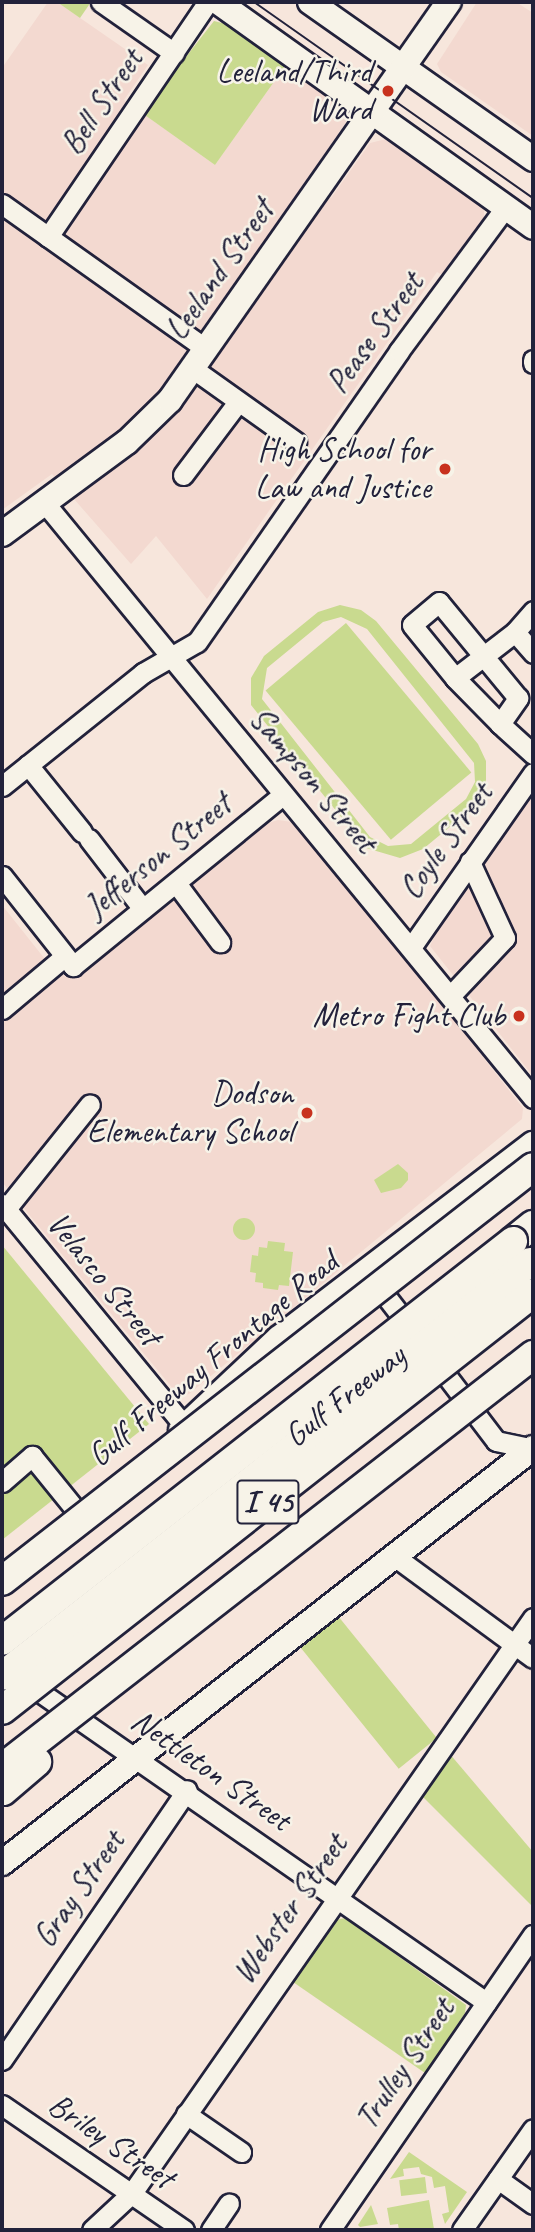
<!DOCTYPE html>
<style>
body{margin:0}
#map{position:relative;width:535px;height:2232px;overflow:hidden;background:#f7e6dc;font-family:Caveat,sans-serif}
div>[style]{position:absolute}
.built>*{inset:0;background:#f3d9d0}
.green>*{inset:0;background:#c9da8f;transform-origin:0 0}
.round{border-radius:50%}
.roads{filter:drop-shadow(2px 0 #22223b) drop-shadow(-2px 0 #22223b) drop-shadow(0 2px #22223b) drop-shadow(0 -2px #22223b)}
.minor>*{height:19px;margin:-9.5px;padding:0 9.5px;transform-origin:9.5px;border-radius:9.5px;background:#f7f3e8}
.major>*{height:24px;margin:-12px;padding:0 12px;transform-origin:12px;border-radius:12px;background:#f7f3e8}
.highway>*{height:28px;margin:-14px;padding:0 14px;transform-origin:14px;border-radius:14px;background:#f7f3e8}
.tram>*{height:2px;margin:-1px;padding:0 1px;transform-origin:1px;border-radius:1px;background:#22223b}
.bridges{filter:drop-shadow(2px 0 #22223b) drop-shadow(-2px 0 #22223b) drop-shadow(0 2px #22223b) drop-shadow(0 -2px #22223b)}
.highway-bridge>*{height:28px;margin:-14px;padding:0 14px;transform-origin:14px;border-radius:14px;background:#f7f3e8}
.dots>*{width:19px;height:19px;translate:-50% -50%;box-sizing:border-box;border:4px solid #f7f3e8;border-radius:50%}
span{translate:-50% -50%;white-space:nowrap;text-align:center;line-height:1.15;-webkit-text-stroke:5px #f7f3e8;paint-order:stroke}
.shield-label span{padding:2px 5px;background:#f7f3e8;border:2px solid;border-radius:5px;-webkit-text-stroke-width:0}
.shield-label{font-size:32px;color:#22223b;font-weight:700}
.poi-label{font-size:33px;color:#22223b}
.right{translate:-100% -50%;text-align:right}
.street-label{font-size:33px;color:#22223b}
.frame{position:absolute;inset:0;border:4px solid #22223b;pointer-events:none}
</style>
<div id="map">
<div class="built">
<i style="clip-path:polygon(48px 2px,57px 2px,148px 65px,124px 100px,215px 165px,286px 65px,334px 98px,343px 107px,346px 122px,306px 181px,331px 198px,370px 143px,390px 138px,484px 210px,484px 220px,446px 277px,437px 272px,207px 599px,156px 536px,131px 564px,52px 474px,2px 510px,2px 68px)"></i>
<i style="clip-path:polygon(477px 2px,516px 2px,533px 13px,533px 136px,441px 72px,437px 64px)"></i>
<i style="clip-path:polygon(533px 791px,533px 1076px,430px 946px,442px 920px)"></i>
<i style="clip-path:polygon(278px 820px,292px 822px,388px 936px,523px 1108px,522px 1119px,189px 1394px,179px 1396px,2px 1182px,2px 905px,52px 968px,76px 978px,268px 823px)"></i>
</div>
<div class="green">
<i style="clip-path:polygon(57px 2px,91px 2px,80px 18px)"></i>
<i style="clip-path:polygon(214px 21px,230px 25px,286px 65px,215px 165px,142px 113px)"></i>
<i style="clip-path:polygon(evenodd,340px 605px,361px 610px,376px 621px,478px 744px,486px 761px,486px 785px,474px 807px,423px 849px,400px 858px,366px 848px,251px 705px,251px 678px,264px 656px,318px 612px,340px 605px,341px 617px,367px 629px,474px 763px,475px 782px,466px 799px,411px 844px,388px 846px,370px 837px,262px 699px,267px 668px,323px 622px,341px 617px)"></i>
<i style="left:346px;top:623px;width:195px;height:105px;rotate:50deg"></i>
<i style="clip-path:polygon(398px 1164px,408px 1173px,408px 1180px,401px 1188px,381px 1193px,374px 1180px)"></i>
<i class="round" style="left:233px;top:1218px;width:22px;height:22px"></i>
<i style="clip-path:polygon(268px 1241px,285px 1243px,284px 1251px,293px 1252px,289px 1286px,279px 1285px,278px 1290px,263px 1288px,263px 1283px,255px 1282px,256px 1273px,250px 1272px,252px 1255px,258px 1256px,259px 1247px,267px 1248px)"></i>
<i style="clip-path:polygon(2px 1245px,149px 1424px,2px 1540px)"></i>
<i style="left:338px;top:1616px;width:157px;height:49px;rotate:51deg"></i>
<i style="clip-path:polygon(449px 1753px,533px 1852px,533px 1907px,418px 1792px)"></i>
<i style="clip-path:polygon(345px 1918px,466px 2005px,465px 2013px,425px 2073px,293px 1982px,335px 1920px)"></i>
<i style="clip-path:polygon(409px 2152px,467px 2192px,445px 2224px,442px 2214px,449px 2212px,445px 2186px,434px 2188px,432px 2177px,421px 2174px,419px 2167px,403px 2169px,404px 2176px,390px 2179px)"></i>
<i style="left:425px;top:2177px;width:16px;height:26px;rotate:83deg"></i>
<i style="clip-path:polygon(429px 2200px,434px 2229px,399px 2230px,398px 2224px,390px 2225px,387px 2208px)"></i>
<i style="clip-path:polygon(371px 2205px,378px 2224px,360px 2227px,358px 2225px)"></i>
</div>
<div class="roads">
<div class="minor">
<i style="left:101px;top:2px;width:89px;rotate:34.9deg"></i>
<i style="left:2px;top:204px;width:250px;rotate:35.4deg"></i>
<i style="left:48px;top:237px;width:284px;rotate:-55.8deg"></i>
<i style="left:533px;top:360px;width:3px;rotate:90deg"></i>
<i style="left:192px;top:368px;width:128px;rotate:35.4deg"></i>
<i style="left:183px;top:475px;width:91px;rotate:-53deg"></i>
<i style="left:44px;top:502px;width:771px;rotate:50.63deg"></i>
<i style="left:515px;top:632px;width:28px;rotate:-49deg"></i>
<i style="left:455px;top:678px;width:76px;rotate:-37.5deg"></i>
<i style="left:515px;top:632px;width:28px;rotate:49deg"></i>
<i style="left:500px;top:724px;width:32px;rotate:-55deg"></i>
<i style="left:518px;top:698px;width:124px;rotate:-129.5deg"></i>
<i style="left:439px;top:602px;width:35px;rotate:140deg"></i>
<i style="left:412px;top:625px;width:68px;rotate:50.9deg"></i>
<i style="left:455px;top:678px;width:64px;rotate:45.6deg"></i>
<i style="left:500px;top:724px;width:45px;rotate:42.3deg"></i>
<i style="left:28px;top:765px;width:86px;rotate:51.1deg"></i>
<i style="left:2px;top:786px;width:181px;rotate:-38.7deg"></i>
<i style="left:143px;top:673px;width:62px;rotate:-29.9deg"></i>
<i style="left:197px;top:642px;width:354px;rotate:-55.2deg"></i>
<i style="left:399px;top:351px;width:178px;rotate:-53.5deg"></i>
<i style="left:89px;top:839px;width:88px;rotate:52.4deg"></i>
<i style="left:2px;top:876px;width:115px;rotate:51.7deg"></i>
<i style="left:73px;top:966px;width:271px;rotate:-39.2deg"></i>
<i style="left:176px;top:883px;width:74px;rotate:53.3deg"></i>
<i style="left:412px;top:946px;width:211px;rotate:-55deg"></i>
<i style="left:452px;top:994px;width:77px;rotate:-46.6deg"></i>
<i style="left:505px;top:938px;width:84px;rotate:-114.7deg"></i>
<i style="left:2px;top:1009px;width:82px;rotate:-40.1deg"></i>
<i style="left:2px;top:1204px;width:288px;rotate:50.6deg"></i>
<i style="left:6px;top:1209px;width:134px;rotate:-51.3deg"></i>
<i style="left:371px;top:1277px;width:72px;rotate:52.3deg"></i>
<i style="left:433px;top:1358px;width:104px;rotate:52.8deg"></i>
<i style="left:496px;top:1441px;width:38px;rotate:12deg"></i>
<i style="left:2px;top:1482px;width:40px;rotate:-41deg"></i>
<i style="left:32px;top:1456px;width:75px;rotate:51deg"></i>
<i style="left:394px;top:1556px;width:172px;rotate:36.3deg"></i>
<i style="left:24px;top:1681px;width:563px;rotate:34.79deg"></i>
<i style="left:2px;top:2060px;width:327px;rotate:-55.6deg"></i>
<i style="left:2px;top:2105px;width:221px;rotate:34.5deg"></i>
<i style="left:186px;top:2114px;width:67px;rotate:34.6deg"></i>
<i style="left:498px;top:2179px;width:43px;rotate:35.5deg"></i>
<i style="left:92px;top:2230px;width:54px;rotate:-42.8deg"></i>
<i style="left:132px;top:2193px;width:701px;rotate:-55.11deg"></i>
<i style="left:211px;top:2230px;width:32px;rotate:-56deg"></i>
<i style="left:330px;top:2230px;width:358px;rotate:-55.5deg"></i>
<i style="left:462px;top:2230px;width:123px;rotate:-54.9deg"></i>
</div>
<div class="major">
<i style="left:218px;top:2px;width:387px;rotate:35.5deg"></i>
<i style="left:310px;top:2px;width:273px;rotate:35.1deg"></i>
<i style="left:2px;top:534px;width:155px;rotate:-36.4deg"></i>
<i style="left:127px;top:442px;width:60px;rotate:-44.3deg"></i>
<i style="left:170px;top:400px;width:486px;rotate:-55deg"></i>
<i style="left:181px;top:1430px;width:134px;rotate:-43.2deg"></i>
<i style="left:279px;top:1338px;width:320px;rotate:-37.4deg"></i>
<i style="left:2px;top:1863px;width:674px;rotate:-38.01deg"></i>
</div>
<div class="highway">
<i style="left:513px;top:1241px;width:26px;rotate:-39deg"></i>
</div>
</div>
<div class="tram">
<i style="left:254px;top:2px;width:341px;rotate:35.1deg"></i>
</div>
<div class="bridges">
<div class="highway-bridge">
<i style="left:2px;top:1581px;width:673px;rotate:-37.94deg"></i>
<i style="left:2px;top:1641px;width:649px;rotate:-38.05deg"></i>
<i style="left:2px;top:1676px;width:671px;rotate:-38.1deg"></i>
<i style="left:2px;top:1710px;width:675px;rotate:-38.14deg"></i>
<i style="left:2px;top:1768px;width:673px;rotate:-37.87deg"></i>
<i style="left:3px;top:1791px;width:45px;rotate:-40.5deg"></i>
</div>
</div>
<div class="dots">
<i style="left:388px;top:91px;background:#c8321e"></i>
<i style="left:445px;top:469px;background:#c8321e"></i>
<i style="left:519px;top:1016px;background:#c8321e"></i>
<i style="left:307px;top:1113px;background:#c8321e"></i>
</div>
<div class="shield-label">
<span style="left:268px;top:1502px">I 45</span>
</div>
<div class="poi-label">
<span class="right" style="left:372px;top:91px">Leeland/Third<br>Ward</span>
<span class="right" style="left:431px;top:469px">High School for<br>Law and Justice</span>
<span class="right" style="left:505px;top:1016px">Metro Fight Club</span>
<span class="right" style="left:293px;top:1113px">Dodson<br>Elementary School</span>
</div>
<div class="street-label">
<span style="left:102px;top:102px;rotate:-56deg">Bell Street</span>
<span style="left:220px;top:270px;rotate:-55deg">Leeland Street</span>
<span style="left:375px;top:333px;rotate:-54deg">Pease Street</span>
<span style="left:313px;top:780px;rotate:50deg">Sampson Street</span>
<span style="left:446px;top:841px;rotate:-54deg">Coyle Street</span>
<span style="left:158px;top:856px;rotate:-39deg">Jefferson Street</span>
<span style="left:104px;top:1279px;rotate:51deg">Velasco Street</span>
<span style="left:213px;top:1359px;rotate:-40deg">Gulf Freeway Frontage Road</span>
<span style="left:345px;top:1396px;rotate:-38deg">Gulf Freeway</span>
<span style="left:211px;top:1770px;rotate:35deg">Nettleton Street</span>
<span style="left:79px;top:1889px;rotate:-55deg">Gray Street</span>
<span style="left:290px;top:1909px;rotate:-55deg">Webster Street</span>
<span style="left:405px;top:2064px;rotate:-56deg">Trulley Street</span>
<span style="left:111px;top:2141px;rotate:34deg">Briley Street</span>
</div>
<div class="frame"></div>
</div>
